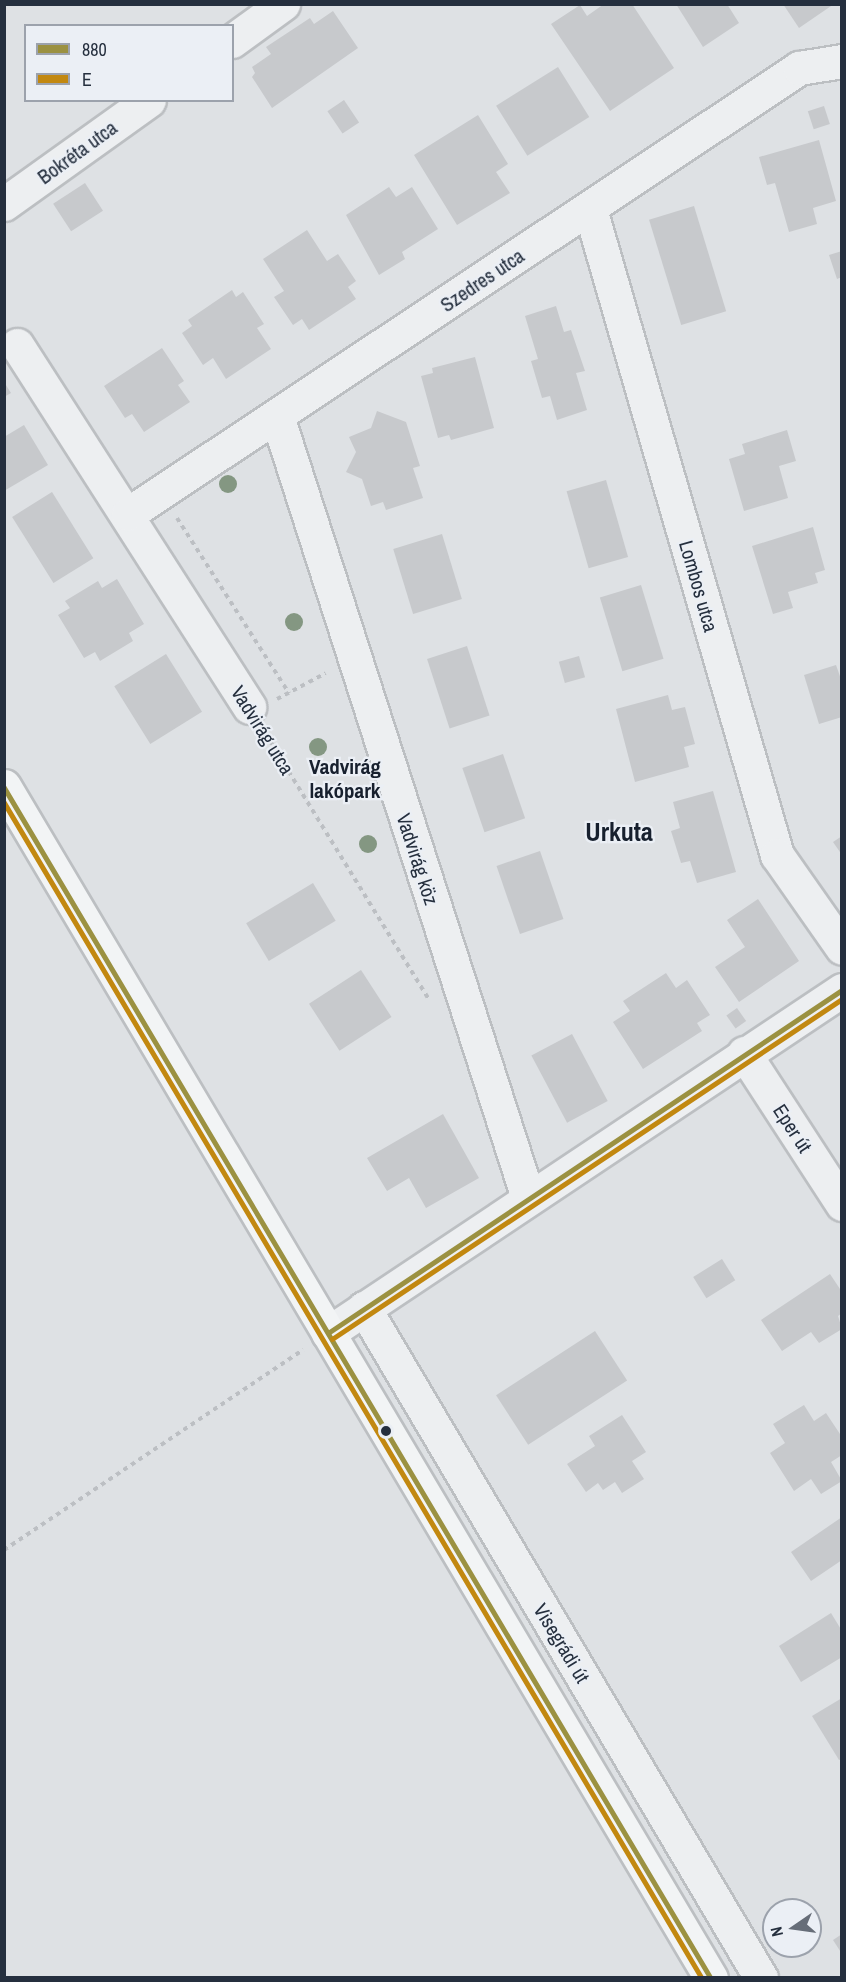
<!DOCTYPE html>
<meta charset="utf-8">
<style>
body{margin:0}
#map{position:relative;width:846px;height:1982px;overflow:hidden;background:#dee1e4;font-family:"Archivo Narrow",sans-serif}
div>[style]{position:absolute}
.building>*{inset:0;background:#c7c9cc;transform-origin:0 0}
.path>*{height:4px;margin-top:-2px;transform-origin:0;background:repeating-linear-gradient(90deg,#bcbfc3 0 4.5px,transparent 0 9px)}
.roads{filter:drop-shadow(2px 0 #bcbfc2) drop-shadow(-2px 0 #bcbfc2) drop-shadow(0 2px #bcbfc2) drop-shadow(0 -2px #bcbfc2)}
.minor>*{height:33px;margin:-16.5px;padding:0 16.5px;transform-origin:16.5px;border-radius:16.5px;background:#edeff1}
.major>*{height:33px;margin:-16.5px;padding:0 16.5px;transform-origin:16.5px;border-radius:16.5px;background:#f2f4f5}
.bus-1>*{height:4.5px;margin:-2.25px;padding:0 2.25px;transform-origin:2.25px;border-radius:2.25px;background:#9b9141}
.bus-2>*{height:4.5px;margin:-2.25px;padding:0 2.25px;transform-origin:2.25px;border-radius:2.25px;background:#c28810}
.trees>*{width:18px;height:18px;margin:-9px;border-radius:50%;background:#849782}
.dots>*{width:16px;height:16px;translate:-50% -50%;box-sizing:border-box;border:3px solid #ebeff5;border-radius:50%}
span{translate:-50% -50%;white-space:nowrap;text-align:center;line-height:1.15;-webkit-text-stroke:4.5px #ebeff5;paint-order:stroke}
.street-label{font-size:20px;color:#252f3e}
.neighbourhood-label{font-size:21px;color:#17202e;font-weight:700}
.district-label{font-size:26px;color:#17202e;font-weight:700}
.frame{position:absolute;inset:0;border:6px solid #252f3e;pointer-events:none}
.legend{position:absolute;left:24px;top:24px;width:210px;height:78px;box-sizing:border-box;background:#ebeff5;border:2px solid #9ca2ac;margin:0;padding:8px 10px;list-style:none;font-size:18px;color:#252f3e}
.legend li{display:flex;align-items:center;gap:12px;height:30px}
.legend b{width:30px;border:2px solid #9ca2ac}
.north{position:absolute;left:762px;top:1898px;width:60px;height:60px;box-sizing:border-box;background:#ebeff5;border:2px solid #9ca2ac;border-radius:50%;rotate:257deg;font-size:16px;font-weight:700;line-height:24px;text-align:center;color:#252f3e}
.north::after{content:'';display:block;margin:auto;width:21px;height:27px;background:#666d78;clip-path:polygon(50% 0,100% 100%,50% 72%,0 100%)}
</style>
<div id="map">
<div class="building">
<i style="clip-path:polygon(604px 4px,632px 4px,674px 68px,610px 111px,551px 24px,580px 5px,587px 16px)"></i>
<i style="clip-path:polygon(676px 4px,727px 4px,739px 23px,703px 47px)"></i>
<i style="clip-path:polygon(783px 4px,834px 4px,799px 28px)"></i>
<i style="clip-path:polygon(333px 11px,358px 48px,272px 108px,252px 77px,255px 73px,252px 67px,271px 54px,266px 47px,310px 18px,314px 24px)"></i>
<i style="left:558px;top:67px;width:59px;height:73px;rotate:58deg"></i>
<i style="left:344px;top:100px;width:27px;height:20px;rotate:56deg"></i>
<i style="left:824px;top:106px;width:19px;height:17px;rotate:72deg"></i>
<i style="clip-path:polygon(478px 115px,508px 164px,496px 172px,510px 193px,457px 225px,414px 155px)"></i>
<i style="clip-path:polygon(819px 140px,836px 201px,813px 208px,817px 224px,789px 232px,775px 183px,767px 185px,759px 157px)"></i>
<i style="left:85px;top:183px;width:33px;height:38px;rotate:57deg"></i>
<i style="clip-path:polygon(389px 187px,396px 197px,412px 187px,438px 229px,402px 252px,405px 259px,379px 275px,346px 215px)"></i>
<i style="left:694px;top:206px;width:110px;height:47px;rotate:73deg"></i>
<i style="clip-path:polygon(307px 230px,327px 261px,338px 254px,356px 281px,348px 287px,356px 299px,309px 330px,302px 319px,293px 325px,274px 297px,284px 291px,263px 259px)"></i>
<i style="clip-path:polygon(842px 251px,842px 277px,837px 279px,829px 255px)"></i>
<i style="clip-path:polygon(232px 290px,236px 297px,243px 292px,264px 324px,257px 328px,271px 349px,226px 379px,213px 358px,203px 365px,182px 333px,192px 326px,188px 320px)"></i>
<i style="clip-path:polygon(556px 306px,564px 332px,571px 330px,585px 371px,576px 373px,587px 410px,557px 420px,550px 396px,542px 398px,531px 361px,538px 359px,525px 316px)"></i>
<i style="clip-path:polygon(162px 348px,184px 381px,178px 385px,190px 402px,144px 432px,132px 414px,125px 418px,104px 386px)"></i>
<i style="clip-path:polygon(475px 357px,494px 428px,451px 440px,449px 435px,438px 438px,421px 376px,433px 373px,432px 368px)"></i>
<i style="clip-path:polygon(4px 382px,11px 393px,4px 397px)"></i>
<i style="clip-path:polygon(377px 411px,406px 422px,420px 466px,413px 468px,423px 498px,386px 510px,383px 502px,371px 506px,362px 479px,346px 472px,356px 452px,349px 437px,371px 428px)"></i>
<i style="clip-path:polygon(24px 425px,48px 465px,4px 491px,4px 437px)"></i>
<i style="clip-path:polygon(787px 430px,796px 461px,779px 466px,788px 498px,744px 511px,729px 459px,745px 454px,742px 444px)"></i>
<i style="left:606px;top:480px;width:80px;height:41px;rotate:74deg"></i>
<i style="left:52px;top:492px;width:78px;height:47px;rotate:58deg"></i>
<i style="clip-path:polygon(813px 527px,825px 570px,815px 573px,818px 583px,788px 592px,793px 608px,773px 614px,752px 546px)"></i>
<i style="left:442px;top:534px;width:68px;height:51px;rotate:73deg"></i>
<i style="clip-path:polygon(117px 579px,144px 624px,129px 633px,133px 641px,100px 661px,95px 652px,84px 658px,58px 615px,70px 608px,65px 601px,98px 581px,102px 588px)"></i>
<i style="left:641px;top:585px;width:77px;height:43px;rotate:73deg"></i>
<i style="left:467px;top:646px;width:73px;height:42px;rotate:72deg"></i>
<i style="left:166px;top:654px;width:68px;height:61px;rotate:58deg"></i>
<i style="left:579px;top:656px;width:22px;height:21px;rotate:74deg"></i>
<i style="clip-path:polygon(836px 665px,842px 682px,842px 717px,819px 724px,804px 675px)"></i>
<i style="clip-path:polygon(668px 695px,672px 710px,685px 707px,695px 744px,684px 747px,689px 767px,635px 782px,616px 709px)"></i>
<i style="left:503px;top:754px;width:68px;height:43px;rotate:71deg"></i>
<i style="clip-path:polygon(713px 791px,736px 872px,697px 883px,690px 861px,681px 863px,671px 831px,680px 828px,673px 802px)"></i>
<i style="clip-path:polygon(842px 836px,842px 855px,833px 842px)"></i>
<i style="left:540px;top:851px;width:72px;height:46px;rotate:71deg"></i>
<i style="left:313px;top:883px;width:44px;height:78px;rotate:59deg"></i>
<i style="clip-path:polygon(758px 899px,799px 961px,739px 1002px,715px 967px,745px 947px,727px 920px)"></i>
<i style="left:361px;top:970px;width:56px;height:62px;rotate:57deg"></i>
<i style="clip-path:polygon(666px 973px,676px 988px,687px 980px,710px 1015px,697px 1023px,702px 1031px,643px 1069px,613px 1022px,630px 1011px,623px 1001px)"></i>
<i style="left:737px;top:1008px;width:16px;height:13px;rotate:55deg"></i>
<i style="left:572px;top:1034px;width:76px;height:46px;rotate:62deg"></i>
<i style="clip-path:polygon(443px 1114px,479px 1178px,426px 1208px,409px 1178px,387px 1191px,367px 1158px)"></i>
<i style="left:722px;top:1259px;width:25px;height:34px;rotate:58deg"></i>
<i style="clip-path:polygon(830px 1274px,842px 1292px,842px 1313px,838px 1316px,842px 1329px,819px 1343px,811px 1332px,782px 1351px,761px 1320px)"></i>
<i style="left:595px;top:1331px;width:59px;height:118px;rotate:57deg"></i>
<i style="clip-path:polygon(804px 1405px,814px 1421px,826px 1413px,842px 1437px,842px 1455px,831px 1462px,842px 1481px,821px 1494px,811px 1479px,794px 1491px,770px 1453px,785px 1443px,773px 1424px)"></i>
<i style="clip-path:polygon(622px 1415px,646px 1452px,632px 1461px,644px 1479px,622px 1493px,615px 1482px,603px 1490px,598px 1483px,586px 1492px,567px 1464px,595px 1446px,589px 1436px)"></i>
<i style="clip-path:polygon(842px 1517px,842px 1560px,811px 1581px,791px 1552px)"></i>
<i style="clip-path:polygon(831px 1613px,842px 1631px,842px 1657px,801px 1682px,779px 1646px)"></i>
<i style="clip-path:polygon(842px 1698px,842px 1759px,839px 1760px,812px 1716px)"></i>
<i style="clip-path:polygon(842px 1934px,842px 1954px,833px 1940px)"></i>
</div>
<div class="path">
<i style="left:177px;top:518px;width:208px;rotate:57.4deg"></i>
<i style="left:277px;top:699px;width:55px;rotate:-28deg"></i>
<i style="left:265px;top:733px;width:311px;rotate:58.4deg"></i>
<i style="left:4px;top:1550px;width:360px;rotate:-33.8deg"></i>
</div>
<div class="roads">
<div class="minor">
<i style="left:232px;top:41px;width:63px;rotate:-36deg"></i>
<i style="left:4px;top:204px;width:178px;rotate:-35.6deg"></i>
<i style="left:590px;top:209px;width:673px;rotate:73.86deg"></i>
<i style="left:777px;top:855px;width:113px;rotate:55deg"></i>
<i style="left:17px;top:345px;width:430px;rotate:57.3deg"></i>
<i style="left:277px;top:416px;width:821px;rotate:72.2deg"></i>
<i style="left:128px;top:514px;width:806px;rotate:-33.61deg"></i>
<i style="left:799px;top:68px;width:44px;rotate:-9.2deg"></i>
<i style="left:744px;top:1053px;width:180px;rotate:57deg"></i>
<i style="left:364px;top:1308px;width:779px;rotate:59.35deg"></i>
<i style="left:328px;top:1333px;width:618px;rotate:-33.72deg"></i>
</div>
<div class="major">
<i style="left:4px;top:786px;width:1386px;rotate:59.33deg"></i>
</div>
</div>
<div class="bus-1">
<i style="left:4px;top:787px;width:1385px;rotate:59.31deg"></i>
<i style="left:328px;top:1333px;width:618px;rotate:-33.72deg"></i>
</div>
<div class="bus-2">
<i style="left:4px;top:802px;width:1368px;rotate:59.31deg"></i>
<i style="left:332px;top:1339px;width:613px;rotate:-33.69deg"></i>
</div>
<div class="trees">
<i style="left:228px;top:484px"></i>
<i style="left:294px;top:622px"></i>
<i style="left:318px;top:747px"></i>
<i style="left:368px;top:844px"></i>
</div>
<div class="dots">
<i style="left:386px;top:1431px;background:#252f3e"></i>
</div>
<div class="street-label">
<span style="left:77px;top:152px;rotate:-36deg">Bokréta utca</span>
<span style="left:482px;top:280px;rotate:-34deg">Szedres utca</span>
<span style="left:699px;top:586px;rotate:74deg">Lombos utca</span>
<span style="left:263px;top:730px;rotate:58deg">Vadvirág utca</span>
<span style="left:418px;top:859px;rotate:72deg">Vadvirág köz</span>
<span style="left:793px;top:1128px;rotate:57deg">Eper út</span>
<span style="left:562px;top:1643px;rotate:59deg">Visegrádi út</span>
</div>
<div class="neighbourhood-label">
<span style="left:345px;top:779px">Vadvirág<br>lakópark</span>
</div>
<div class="district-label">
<span style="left:619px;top:832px">Urkuta</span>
</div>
<div class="frame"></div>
<ul class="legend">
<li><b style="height:8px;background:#9b9141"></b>880</li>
<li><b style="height:8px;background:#c28810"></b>E</li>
</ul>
<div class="north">N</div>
</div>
